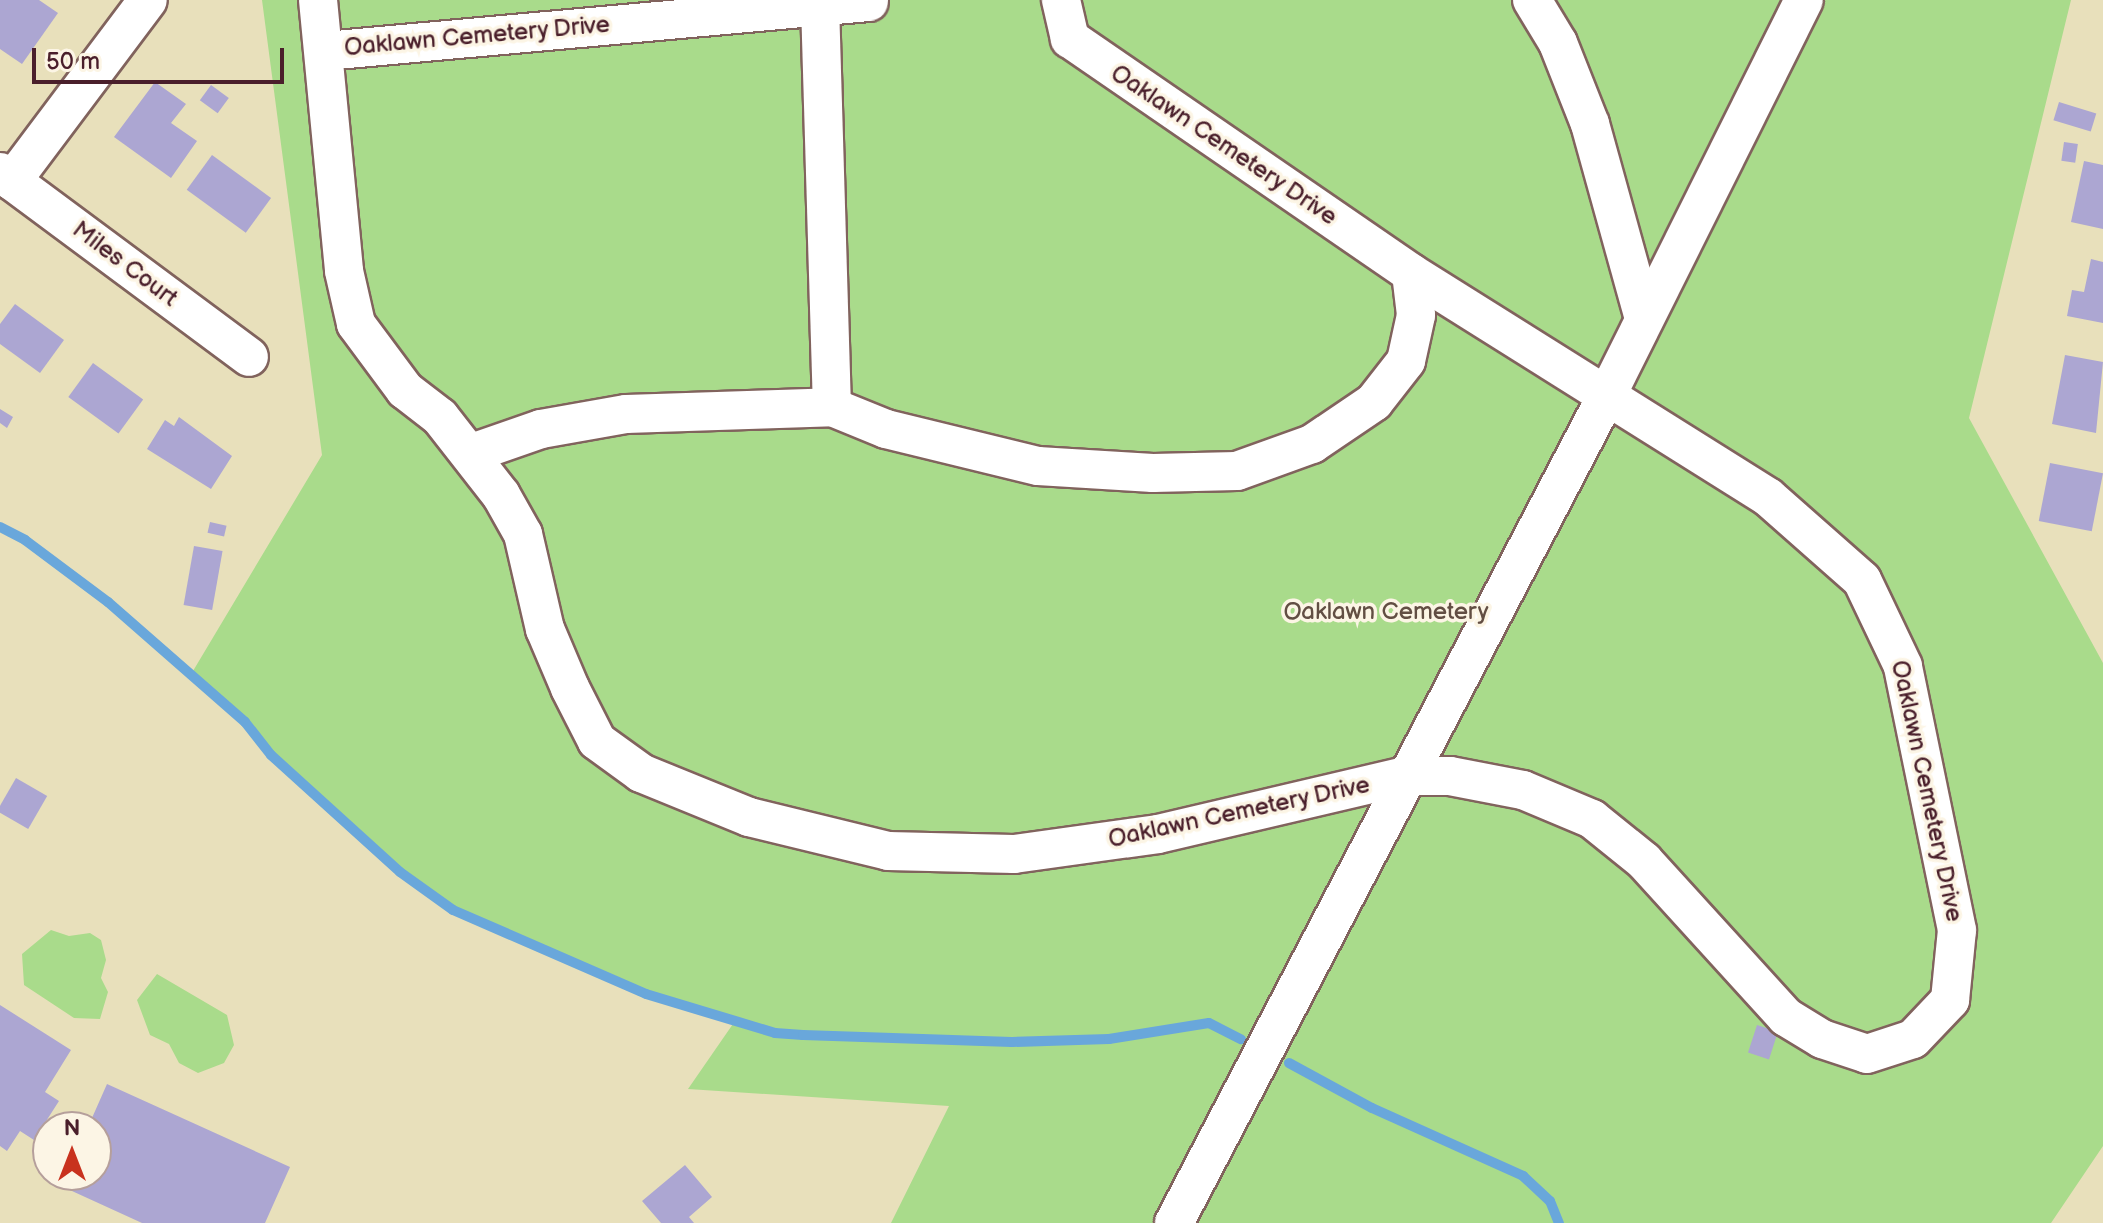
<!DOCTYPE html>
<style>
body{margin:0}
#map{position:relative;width:2103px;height:1223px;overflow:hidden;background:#e8e0bb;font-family:"Balsamiq Sans",sans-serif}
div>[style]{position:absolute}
.green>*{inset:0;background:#a9db8b}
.stream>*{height:10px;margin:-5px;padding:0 5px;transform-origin:5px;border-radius:5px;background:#69a7db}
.building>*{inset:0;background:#aca6d2;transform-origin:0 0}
.roads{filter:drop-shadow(2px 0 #81635d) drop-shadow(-2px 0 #81635d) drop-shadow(0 2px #81635d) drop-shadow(0 -2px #81635d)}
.minor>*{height:38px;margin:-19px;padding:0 19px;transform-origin:19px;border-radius:19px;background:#fff}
span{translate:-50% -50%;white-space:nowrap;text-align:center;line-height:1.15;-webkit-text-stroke:7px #fcf5e5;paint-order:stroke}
.street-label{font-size:24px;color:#4a1f2b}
.park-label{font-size:24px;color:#624e43}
.north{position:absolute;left:32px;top:1111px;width:80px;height:80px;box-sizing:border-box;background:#fcf5e5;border:2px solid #b59f9b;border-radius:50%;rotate:0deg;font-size:22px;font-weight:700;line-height:32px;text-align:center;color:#4a1f2b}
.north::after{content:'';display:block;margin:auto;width:28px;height:36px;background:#c8321e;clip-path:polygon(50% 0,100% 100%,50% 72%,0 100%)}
.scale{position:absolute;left:32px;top:48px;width:252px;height:36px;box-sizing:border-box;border:4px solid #4a1f2b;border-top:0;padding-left:10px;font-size:24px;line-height:28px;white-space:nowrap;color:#4a1f2b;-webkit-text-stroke:6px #fcf5e5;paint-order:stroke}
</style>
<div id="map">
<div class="green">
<i style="clip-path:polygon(262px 0,2071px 0,1969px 418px,2103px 663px,2103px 1146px,2051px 1223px,891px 1223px,949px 1106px,688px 1089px,735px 1021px,646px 994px,453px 910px,400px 872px,190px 676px,322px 455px)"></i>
<i style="clip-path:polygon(51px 930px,69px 936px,90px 933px,101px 940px,106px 960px,101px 978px,108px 992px,100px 1019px,74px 1018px,24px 985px,22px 954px)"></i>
<i style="clip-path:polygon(157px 974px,227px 1015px,234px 1045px,224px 1063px,198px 1073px,179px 1063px,169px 1044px,150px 1035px,137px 1000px)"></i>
</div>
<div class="stream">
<i style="left:0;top:527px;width:28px;rotate:27deg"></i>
<i style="left:25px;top:540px;width:104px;rotate:36.8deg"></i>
<i style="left:108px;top:602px;width:182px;rotate:41.2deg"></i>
<i style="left:245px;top:722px;width:42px;rotate:51.8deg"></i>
<i style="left:271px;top:755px;width:174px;rotate:42.2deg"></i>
<i style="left:400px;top:872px;width:65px;rotate:35.6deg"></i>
<i style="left:453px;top:910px;width:210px;rotate:23.5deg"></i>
<i style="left:646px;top:994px;width:135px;rotate:16.8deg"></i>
<i style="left:775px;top:1033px;width:28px;rotate:4deg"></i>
<i style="left:803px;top:1035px;width:209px;rotate:1.9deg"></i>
<i style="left:1012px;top:1042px;width:97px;rotate:-1.8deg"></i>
<i style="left:1109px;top:1039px;width:101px;rotate:-9.1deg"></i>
<i style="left:1209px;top:1023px;width:36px;rotate:27deg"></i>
<i style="left:1289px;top:1063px;width:94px;rotate:28.5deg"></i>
<i style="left:1372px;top:1108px;width:166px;rotate:24.2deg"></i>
<i style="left:1523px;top:1176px;width:37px;rotate:43deg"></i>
<i style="left:1550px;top:1201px;width:24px;rotate:68deg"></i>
</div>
<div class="building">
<i style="clip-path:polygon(0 0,39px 0,58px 13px,22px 64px,0 49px)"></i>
<i style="clip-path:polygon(155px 82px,186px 104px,171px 123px,197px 141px,171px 178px,114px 137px)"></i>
<i style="left:211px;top:85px;width:22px;height:19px;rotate:36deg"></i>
<i style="left:2059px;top:102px;width:39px;height:19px;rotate:17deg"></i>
<i style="left:2064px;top:142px;width:14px;height:19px;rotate:8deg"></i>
<i style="left:212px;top:155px;width:73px;height:43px;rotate:36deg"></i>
<i style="clip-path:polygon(2084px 161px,2103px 165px,2103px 229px,2071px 222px)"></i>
<i style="clip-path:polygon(2091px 259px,2103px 262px,2103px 323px,2067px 316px,2072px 290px,2084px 292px)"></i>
<i style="clip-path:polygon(15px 304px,64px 340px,40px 373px,0 344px,0 324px)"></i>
<i style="clip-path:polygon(2065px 355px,2103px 362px,2096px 433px,2052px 424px)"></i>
<i style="left:93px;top:363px;width:62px;height:42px;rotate:36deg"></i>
<i style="clip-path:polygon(0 409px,13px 417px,7px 428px,0 423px)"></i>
<i style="clip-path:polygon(179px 417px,232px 456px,211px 489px,147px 449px,165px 420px,174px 426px)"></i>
<i style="left:2050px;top:463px;width:54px;height:59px;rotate:11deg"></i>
<i style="left:210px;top:522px;width:17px;height:11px;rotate:13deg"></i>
<i style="left:194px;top:546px;width:29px;height:60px;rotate:10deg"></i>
<i style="left:16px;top:778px;width:36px;height:38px;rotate:30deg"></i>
<i style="clip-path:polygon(0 1005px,71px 1050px,45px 1092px,59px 1101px,34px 1140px,20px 1131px,7px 1151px,0 1146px)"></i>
<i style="left:1757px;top:1025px;width:22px;height:29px;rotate:18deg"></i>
<i style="clip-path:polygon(107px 1084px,290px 1167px,265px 1223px,142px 1223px,61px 1186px,66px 1175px,96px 1175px,96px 1127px,88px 1127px)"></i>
<i style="clip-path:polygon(685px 1165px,712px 1197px,689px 1217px,694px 1223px,661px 1223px,642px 1201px)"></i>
</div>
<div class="roads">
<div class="minor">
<i style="left:318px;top:0;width:272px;rotate:84.5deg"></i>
<i style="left:344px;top:271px;width:54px;rotate:77.2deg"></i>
<i style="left:356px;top:324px;width:82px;rotate:53.4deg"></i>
<i style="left:405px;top:390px;width:44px;rotate:37.6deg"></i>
<i style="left:440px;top:417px;width:99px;rotate:52deg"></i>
<i style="left:501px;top:495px;width:45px;rotate:60.6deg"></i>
<i style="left:523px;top:534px;width:98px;rotate:77deg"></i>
<i style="left:545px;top:629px;width:64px;rotate:67deg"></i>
<i style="left:570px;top:688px;width:59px;rotate:63deg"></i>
<i style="left:597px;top:741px;width:54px;rotate:36deg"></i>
<i style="left:641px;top:773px;width:117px;rotate:22.2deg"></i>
<i style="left:749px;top:817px;width:143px;rotate:13.7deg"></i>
<i style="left:888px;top:851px;width:126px;rotate:1.4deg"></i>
<i style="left:1014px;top:854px;width:145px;rotate:-7.9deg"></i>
<i style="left:1158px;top:834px;width:255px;rotate:-13.2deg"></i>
<i style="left:1406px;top:776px;width:44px"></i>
<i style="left:1450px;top:776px;width:74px;rotate:10.9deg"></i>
<i style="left:1523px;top:790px;width:75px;rotate:22.8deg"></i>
<i style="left:1592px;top:819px;width:67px;rotate:38.9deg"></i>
<i style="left:1644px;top:861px;width:211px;rotate:47.7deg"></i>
<i style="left:1786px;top:1017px;width:42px;rotate:31.4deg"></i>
<i style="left:1822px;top:1039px;width:47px;rotate:18.4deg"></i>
<i style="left:1867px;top:1054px;width:48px;rotate:-18.1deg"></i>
<i style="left:1913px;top:1039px;width:54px;rotate:-46.5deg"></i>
<i style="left:1950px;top:1000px;width:70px;rotate:-84.3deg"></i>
<i style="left:1957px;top:930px;width:269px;rotate:-101.6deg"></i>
<i style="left:1903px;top:666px;width:95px;rotate:-115.5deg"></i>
<i style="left:1862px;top:580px;width:125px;rotate:-138.6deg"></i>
<i style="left:1768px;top:497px;width:421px;rotate:-147.9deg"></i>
<i style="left:1411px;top:273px;width:414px;rotate:-145.5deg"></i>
<i style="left:1070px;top:39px;width:40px;rotate:-103deg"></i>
<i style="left:1532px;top:0;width:50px;rotate:58.8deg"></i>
<i style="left:1558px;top:43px;width:87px;rotate:68.4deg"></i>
<i style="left:1590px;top:124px;width:202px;rotate:74.5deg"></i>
<i style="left:820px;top:4px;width:403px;rotate:88.3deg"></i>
<i style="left:832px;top:407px;width:58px;rotate:22.2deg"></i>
<i style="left:886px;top:429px;width:156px;rotate:13.7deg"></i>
<i style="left:1038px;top:466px;width:115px;rotate:3.5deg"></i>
<i style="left:1153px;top:473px;width:84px;rotate:-1.4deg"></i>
<i style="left:1237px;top:471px;width:80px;rotate:-19.8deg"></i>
<i style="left:1312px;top:444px;width:75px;rotate:-34.1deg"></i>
<i style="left:1374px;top:402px;width:52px;rotate:-52deg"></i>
<i style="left:1406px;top:361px;width:47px;rotate:-77.7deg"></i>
<i style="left:1416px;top:315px;width:42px;rotate:-96.8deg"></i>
<i style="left:325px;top:51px;width:546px;rotate:-5.15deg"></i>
<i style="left:0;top:172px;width:310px;rotate:36.6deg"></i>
<i style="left:12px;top:181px;width:226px;rotate:-53.1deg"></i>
<i style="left:472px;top:453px;width:73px;rotate:-19.2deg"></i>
<i style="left:541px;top:429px;width:86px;rotate:-10deg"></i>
<i style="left:626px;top:414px;width:206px;rotate:-1.9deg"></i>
<i style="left:1174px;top:1223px;width:934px;rotate:-62.39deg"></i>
<i style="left:1607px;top:395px;width:441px;rotate:-63.5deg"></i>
</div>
</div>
<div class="street-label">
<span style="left:477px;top:36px;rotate:-5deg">Oaklawn Cemetery Drive</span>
<span style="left:1224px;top:145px;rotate:34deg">Oaklawn Cemetery Drive</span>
<span style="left:125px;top:264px;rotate:37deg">Miles Court</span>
<span style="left:1927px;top:791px;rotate:78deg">Oaklawn Cemetery Drive</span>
<span style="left:1239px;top:812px;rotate:-12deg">Oaklawn Cemetery Drive</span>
</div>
<div class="park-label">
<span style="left:1386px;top:612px">Oaklawn Cemetery</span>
</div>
<div class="north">N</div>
<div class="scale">50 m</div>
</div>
